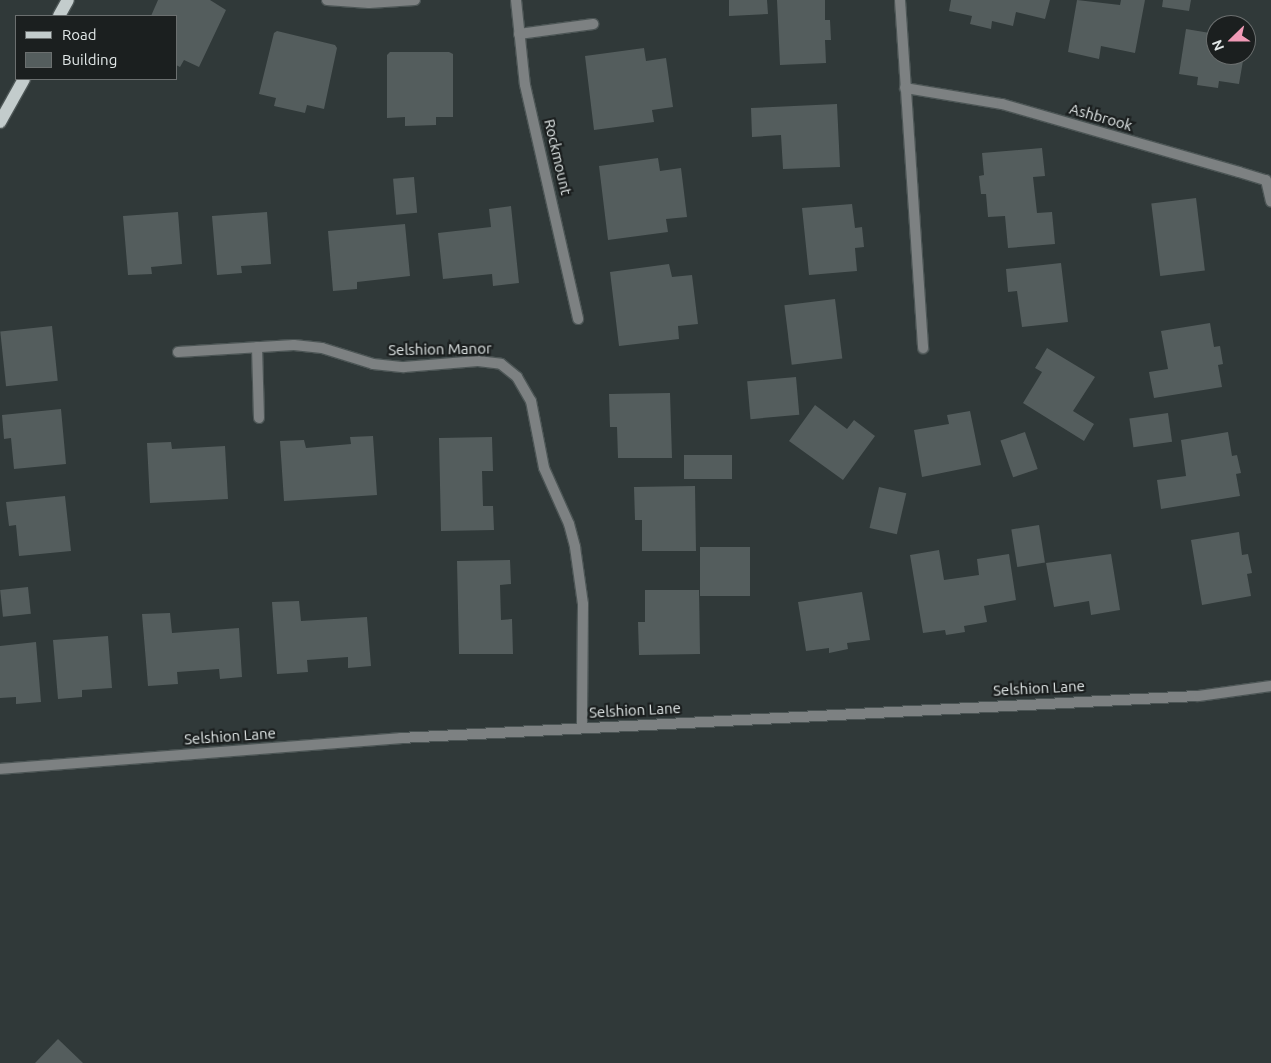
<!DOCTYPE html>
<style>
body{margin:0}
#map{position:relative;width:1271px;height:1063px;overflow:hidden;background:#303939;font-family:Ubuntu,sans-serif}
div>[style]{position:absolute}
.building>*{inset:0;background:#545d5d;transform-origin:0 0}
.roads{filter:drop-shadow(1px 0 #4c5555) drop-shadow(-1px 0 #4c5555) drop-shadow(0 1px #4c5555) drop-shadow(0 -1px #4c5555)}
.minor>*{height:10px;margin:-5px;padding:0 5px;transform-origin:5px;border-radius:5px;background:#7d8182}
.tertiary>*{height:10px;margin:-5px;padding:0 5px;transform-origin:5px;border-radius:5px;background:#7d8182}
.primary>*{height:12px;margin:-6px;padding:0 6px;transform-origin:6px;border-radius:6px;background:#c3cccc}
span{translate:-50% -50%;white-space:nowrap;text-align:center;line-height:1.15;-webkit-text-stroke:4.5px #1b1f1f;paint-order:stroke}
.street-label{font-size:15px;color:#e2e8e8}
.legend{position:absolute;left:15px;top:15px;width:162px;height:65px;box-sizing:border-box;background:#1b1f1f;border:1px solid #6b6f6f;margin:0;padding:6px 9px;list-style:none;font-size:15px;color:#e2e8e8}
.legend li{display:flex;align-items:center;gap:10px;height:25px}
.legend b{width:25px;border:1px solid #6b6f6f}
.north{position:absolute;left:1206px;top:15px;width:50px;height:50px;box-sizing:border-box;background:#1b1f1f;border:1px solid #6b6f6f;border-radius:50%;rotate:248deg;font-size:14px;font-weight:700;line-height:20px;text-align:center;color:#e2e8e8}
.north::after{content:'';display:block;margin:auto;width:18px;height:22px;background:#f09ab6;clip-path:polygon(50% 0,100% 100%,50% 72%,0 100%)}
</style>
<div id="map">
<div class="building">
<i style="clip-path:polygon(158px 0,210px 0,226px 10px,199px 67px,184px 60px,180px 67px,176px 65px,176px 16px,151px 16px)"></i>
<i style="clip-path:polygon(729px 0,767px 0,768px 14px,729px 16px)"></i>
<i style="clip-path:polygon(777px 0,825px 0,825px 20px,830px 20px,831px 40px,825px 40px,826px 63px,780px 65px)"></i>
<i style="clip-path:polygon(951px 0,1050px 0,1045px 19px,1016px 12px,1013px 26px,992px 21px,991px 29px,970px 24px,972px 16px,949px 11px)"></i>
<i style="clip-path:polygon(1077px 0,1120px 5px,1121px 0,1145px 0,1135px 53px,1101px 46px,1099px 59px,1068px 52px)"></i>
<i style="clip-path:polygon(1163px 0,1191px 0,1189px 11px,1162px 7px)"></i>
<i style="clip-path:polygon(1186px 29px,1216px 34px,1216px 55px,1244px 55px,1239px 84px,1219px 81px,1218px 88px,1197px 85px,1198px 77px,1179px 74px)"></i>
<i style="clip-path:polygon(277px 31px,335px 45px,337px 48px,324px 109px,307px 105px,305px 113px,274px 106px,276px 98px,259px 94px,274px 33px)"></i>
<i style="clip-path:polygon(644px 48px,646px 61px,666px 58px,673px 107px,652px 110px,654px 122px,594px 130px,585px 56px)"></i>
<i style="clip-path:polygon(390px 52px,449px 52px,453px 54px,453px 117px,436px 117px,436px 125px,405px 126px,405px 117px,387px 118px,387px 55px)"></i>
<i style="clip-path:polygon(837px 104px,840px 167px,783px 169px,781px 135px,752px 137px,751px 108px)"></i>
<i style="clip-path:polygon(1042px 148px,1045px 176px,1033px 177px,1037px 213px,1052px 212px,1055px 244px,1008px 248px,1005px 216px,988px 217px,986px 194px,981px 194px,979px 176px,984px 175px,982px 153px)"></i>
<i style="clip-path:polygon(658px 158px,660px 171px,681px 168px,687px 217px,666px 219px,668px 232px,608px 240px,599px 166px)"></i>
<i style="left:414px;top:177px;width:36px;height:21px;rotate:85deg"></i>
<i style="left:1196px;top:198px;width:73px;height:45px;rotate:83deg"></i>
<i style="clip-path:polygon(852px 204px,855px 228px,862px 227px,864px 247px,855px 248px,857px 271px,809px 275px,802px 208px)"></i>
<i style="clip-path:polygon(511px 206px,519px 283px,493px 286px,492px 274px,443px 279px,438px 233px,491px 227px,489px 209px)"></i>
<i style="clip-path:polygon(178px 212px,182px 264px,151px 267px,152px 274px,128px 275px,123px 216px)"></i>
<i style="clip-path:polygon(267px 212px,271px 264px,241px 266px,242px 273px,217px 275px,212px 216px)"></i>
<i style="clip-path:polygon(405px 224px,410px 276px,357px 282px,357px 289px,333px 291px,328px 231px)"></i>
<i style="clip-path:polygon(1061px 263px,1068px 322px,1022px 327px,1017px 291px,1008px 292px,1006px 269px)"></i>
<i style="clip-path:polygon(669px 264px,672px 277px,692px 275px,698px 324px,678px 326px,679px 339px,619px 346px,610px 272px)"></i>
<i style="left:835px;top:299px;width:60px;height:51px;rotate:83deg"></i>
<i style="clip-path:polygon(1210px 323px,1214px 347px,1220px 346px,1223px 364px,1218px 365px,1222px 387px,1154px 398px,1149px 372px,1168px 369px,1161px 331px)"></i>
<i style="left:52px;top:326px;width:55px;height:52px;rotate:84deg"></i>
<i style="clip-path:polygon(1047px 348px,1095px 377px,1073px 411px,1094px 424px,1084px 441px,1023px 403px,1042px 372px,1035px 368px)"></i>
<i style="left:796px;top:377px;width:38px;height:49px;rotate:85deg"></i>
<i style="clip-path:polygon(670px 393px,672px 458px,618px 458px,617px 427px,610px 427px,609px 394px)"></i>
<i style="clip-path:polygon(815px 405px,847px 429px,854px 420px,875px 436px,843px 480px,789px 441px)"></i>
<i style="clip-path:polygon(61px 409px,66px 464px,14px 469px,11px 438px,4px 439px,2px 415px)"></i>
<i style="clip-path:polygon(970px 411px,981px 465px,922px 477px,914px 430px,949px 424px,947px 415px)"></i>
<i style="left:1168px;top:413px;width:29px;height:39px;rotate:82deg"></i>
<i style="left:1025px;top:432px;width:39px;height:26px;rotate:71deg"></i>
<i style="clip-path:polygon(1228px 432px,1232px 456px,1237px 455px,1241px 473px,1236px 474px,1240px 496px,1161px 509px,1157px 480px,1186px 476px,1181px 440px)"></i>
<i style="clip-path:polygon(373px 436px,377px 495px,284px 501px,280px 441px,304px 440px,306px 448px,351px 444px,350px 437px)"></i>
<i style="clip-path:polygon(492px 437px,493px 471px,482px 471px,483px 506px,493px 506px,494px 530px,441px 531px,439px 438px)"></i>
<i style="clip-path:polygon(171px 442px,172px 449px,225px 446px,228px 499px,150px 503px,147px 443px)"></i>
<i style="left:684px;top:455px;width:48px;height:24px"></i>
<i style="clip-path:polygon(695px 486px,696px 551px,642px 551px,642px 520px,635px 520px,634px 487px)"></i>
<i style="left:879px;top:487px;width:28px;height:42px;rotate:13deg"></i>
<i style="clip-path:polygon(65px 496px,71px 551px,19px 556px,16px 525px,9px 526px,6px 502px)"></i>
<i style="left:1039px;top:525px;width:38px;height:28px;rotate:81deg"></i>
<i style="clip-path:polygon(1239px 532px,1242px 555px,1248px 554px,1252px 573px,1247px 574px,1251px 596px,1202px 605px,1191px 540px)"></i>
<i style="left:700px;top:547px;width:50px;height:49px"></i>
<i style="clip-path:polygon(939px 550px,944px 580px,979px 575px,977px 559px,1009px 554px,1016px 600px,984px 606px,987px 622px,964px 626px,965px 632px,946px 635px,945px 630px,923px 633px,910px 555px)"></i>
<i style="clip-path:polygon(1111px 554px,1120px 610px,1091px 615px,1089px 601px,1054px 607px,1046px 563px)"></i>
<i style="clip-path:polygon(510px 560px,511px 584px,500px 585px,501px 620px,512px 619px,513px 654px,459px 654px,457px 561px)"></i>
<i style="left:28px;top:587px;width:27px;height:28px;rotate:84deg"></i>
<i style="clip-path:polygon(645px 590px,699px 590px,700px 654px,639px 655px,638px 622px,645px 622px)"></i>
<i style="clip-path:polygon(862px 592px,870px 640px,847px 643px,848px 649px,829px 653px,829px 648px,806px 651px,798px 602px)"></i>
<i style="clip-path:polygon(299px 601px,301px 621px,367px 617px,371px 666px,348px 668px,348px 657px,307px 660px,308px 672px,277px 674px,272px 602px)"></i>
<i style="clip-path:polygon(170px 613px,172px 633px,239px 628px,242px 677px,220px 679px,219px 669px,177px 672px,178px 684px,148px 686px,142px 614px)"></i>
<i style="clip-path:polygon(108px 636px,112px 688px,82px 690px,82px 697px,58px 699px,53px 640px)"></i>
<i style="clip-path:polygon(36px 642px,41px 702px,16px 704px,16px 697px,0 698px,0 646px)"></i>
<i style="clip-path:polygon(58px 1039px,83px 1063px,35px 1063px)"></i>
</div>
<div class="roads">
<div class="minor">
<i style="left:327px;top:0;width:42px;rotate:4.1deg"></i>
<i style="left:369px;top:3px;width:46px;rotate:-3.7deg"></i>
<i style="left:516px;top:0;width:85px;rotate:84deg"></i>
<i style="left:525px;top:85px;width:240px;rotate:77.2deg"></i>
<i style="left:900px;top:0;width:349px;rotate:86.2deg"></i>
<i style="left:519px;top:34px;width:75px;rotate:-7.7deg"></i>
<i style="left:905px;top:88px;width:98px;rotate:9.4deg"></i>
<i style="left:1002px;top:104px;width:247px;rotate:16deg"></i>
<i style="left:1239px;top:172px;width:28px;rotate:17deg"></i>
<i style="left:1266px;top:180px;width:22px;rotate:77deg"></i>
<i style="left:257px;top:347px;width:71px;rotate:88.4deg"></i>
<i style="left:178px;top:352px;width:116px;rotate:-3.5deg"></i>
<i style="left:294px;top:345px;width:28px;rotate:6deg"></i>
<i style="left:322px;top:348px;width:53px;rotate:17.4deg"></i>
<i style="left:373px;top:364px;width:31px;rotate:6deg"></i>
<i style="left:404px;top:367px;width:74px;rotate:-4.6deg"></i>
<i style="left:478px;top:361px;width:23px;rotate:7deg"></i>
<i style="left:501px;top:364px;width:21px;rotate:39deg"></i>
<i style="left:517px;top:377px;width:28px;rotate:60deg"></i>
<i style="left:531px;top:401px;width:68px;rotate:79deg"></i>
<i style="left:544px;top:468px;width:61px;rotate:65.9deg"></i>
<i style="left:569px;top:524px;width:24px;rotate:75deg"></i>
<i style="left:575px;top:547px;width:58px;rotate:82deg"></i>
<i style="left:583px;top:604px;width:124px;rotate:90.5deg"></i>
</div>
<div class="tertiary">
<i style="left:0;top:769px;width:402px;rotate:-4.4deg"></i>
<i style="left:401px;top:738px;width:798px;rotate:-3.02deg"></i>
<i style="left:1198px;top:696px;width:74px;rotate:-7.8deg"></i>
</div>
<div class="primary">
<i style="left:59px;top:16px;width:18px;rotate:-61deg"></i>
<i style="left:0;top:122px;width:49px;rotate:-60.8deg"></i>
</div>
</div>
<div class="street-label">
<span style="left:1101px;top:117px;rotate:16deg">Ashbrook</span>
<span style="left:558px;top:157px;rotate:77deg">Rockmount</span>
<span style="left:440px;top:349px;rotate:-1deg">Selshion Manor</span>
<span style="left:1039px;top:688px;rotate:-3deg">Selshion Lane</span>
<span style="left:635px;top:710px;rotate:-3deg">Selshion Lane</span>
<span style="left:230px;top:736px;rotate:-4deg">Selshion Lane</span>
</div>
<ul class="legend">
<li><b style="height:6px;background:#c3cccc"></b>Road</li>
<li><b style="height:14px;background:#545d5d"></b>Building</li>
</ul>
<div class="north">N</div>
</div>
